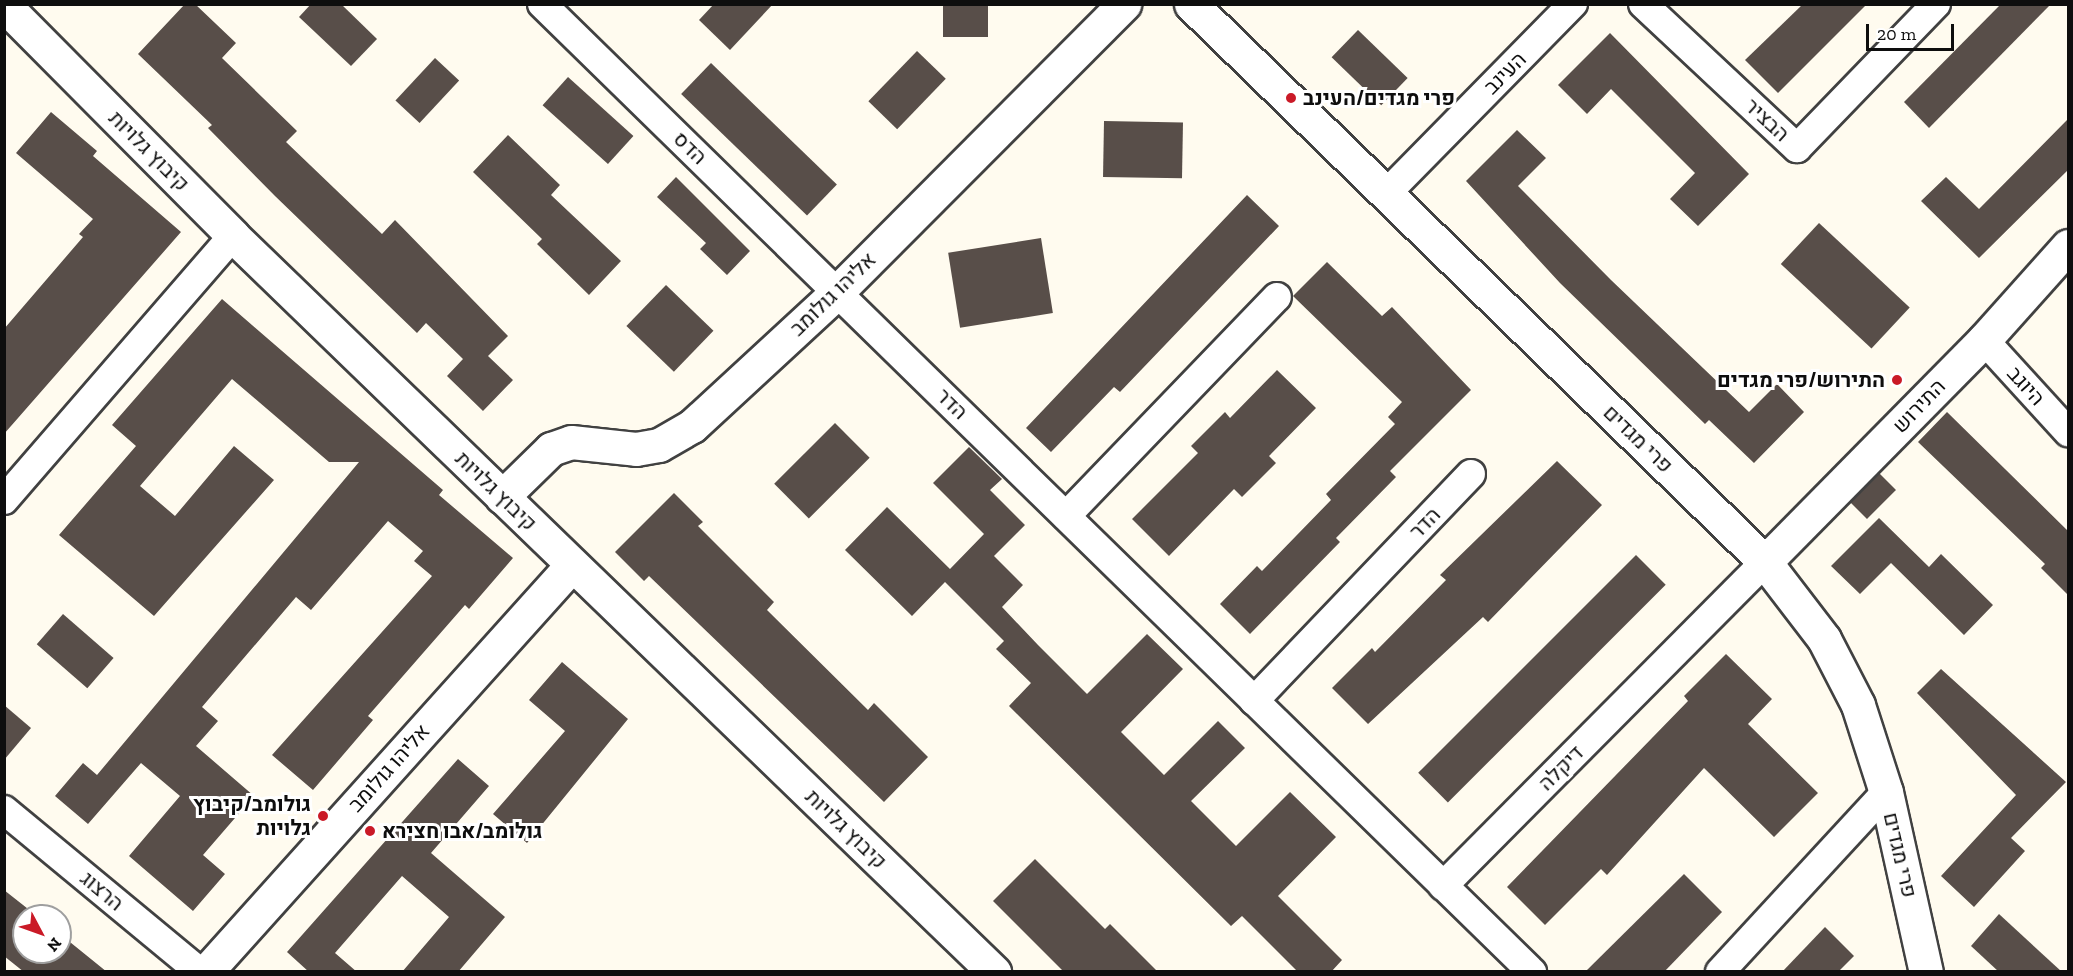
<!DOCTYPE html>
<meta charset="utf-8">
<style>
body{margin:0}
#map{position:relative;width:2073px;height:976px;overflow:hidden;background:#fffbef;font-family:"Zilla Slab",Heebo,serif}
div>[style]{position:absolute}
.building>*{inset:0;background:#584e49;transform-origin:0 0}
.roads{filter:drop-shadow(2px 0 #414141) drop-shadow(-2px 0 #414141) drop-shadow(0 2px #414141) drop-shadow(0 -2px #414141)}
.minor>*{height:28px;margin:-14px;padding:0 14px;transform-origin:14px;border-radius:14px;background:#fff}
.tertiary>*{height:33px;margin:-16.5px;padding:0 16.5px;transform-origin:16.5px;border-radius:16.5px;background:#fff}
.dots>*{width:16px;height:16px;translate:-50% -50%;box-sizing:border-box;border:3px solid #fff;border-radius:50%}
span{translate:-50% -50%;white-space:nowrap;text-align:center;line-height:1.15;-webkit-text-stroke:6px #fff;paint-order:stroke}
.street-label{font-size:21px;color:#0e0e0e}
.poi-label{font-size:21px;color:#0e0e0e;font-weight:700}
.left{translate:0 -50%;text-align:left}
.right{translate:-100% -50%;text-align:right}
.frame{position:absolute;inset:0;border:6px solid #0e0e0e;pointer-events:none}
.north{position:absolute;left:12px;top:904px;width:60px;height:60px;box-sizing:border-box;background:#fff;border:2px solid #9f9f9f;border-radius:50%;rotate:131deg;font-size:16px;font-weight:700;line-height:24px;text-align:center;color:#0e0e0e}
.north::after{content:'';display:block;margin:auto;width:21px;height:27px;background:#ca1a27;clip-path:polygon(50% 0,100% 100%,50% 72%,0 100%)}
.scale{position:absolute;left:1866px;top:24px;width:88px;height:27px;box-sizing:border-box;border:3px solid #0e0e0e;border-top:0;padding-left:8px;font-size:18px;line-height:21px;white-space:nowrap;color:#0e0e0e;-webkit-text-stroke:4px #fff;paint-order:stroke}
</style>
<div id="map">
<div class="building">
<i style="clip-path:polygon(185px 4px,195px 4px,236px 43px,222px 58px,297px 131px,286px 142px,382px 234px,395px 220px,508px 336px,488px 356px,513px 380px,483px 411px,447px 376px,463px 359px,426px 323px,417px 333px,275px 196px,208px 128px,212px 125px,138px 54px)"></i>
<i style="clip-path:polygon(311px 4px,341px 4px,377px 39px,351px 66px,299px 17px)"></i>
<i style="clip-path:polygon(714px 4px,773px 4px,730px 50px,699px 20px)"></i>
<i style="left:943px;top:4px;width:45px;height:33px"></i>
<i style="clip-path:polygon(1803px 4px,1867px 4px,1778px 93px,1745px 60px)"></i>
<i style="clip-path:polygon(2001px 4px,2051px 4px,1929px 128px,1904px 102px)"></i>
<i style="left:1358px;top:30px;width:69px;height:38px;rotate:44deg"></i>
<i style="clip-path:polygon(1610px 33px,1749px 174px,1698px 226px,1670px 199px,1695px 173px,1611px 89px,1587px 114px,1558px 85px)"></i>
<i style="left:917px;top:51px;width:40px;height:70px;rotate:44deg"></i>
<i style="left:435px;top:58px;width:33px;height:58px;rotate:43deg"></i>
<i style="left:711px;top:63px;width:175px;height:43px;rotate:44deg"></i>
<i style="left:568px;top:77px;width:88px;height:38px;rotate:42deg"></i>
<i style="clip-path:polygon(51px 112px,97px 151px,93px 156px,181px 232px,4px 434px,4px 329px,83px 237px,79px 234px,93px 219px,16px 153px)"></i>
<i style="clip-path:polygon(2068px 119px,2068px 170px,1979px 258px,1921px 201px,1946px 177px,1979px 209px)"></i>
<i style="left:1104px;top:121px;width:79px;height:56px;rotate:1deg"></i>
<i style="clip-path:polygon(1517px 130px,1546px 158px,1518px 186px,1611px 280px,1749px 412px,1777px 384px,1804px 412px,1754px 463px,1709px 420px,1705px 424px,1560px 283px,1466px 181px)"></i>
<i style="clip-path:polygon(508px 135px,560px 185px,551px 195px,621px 261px,589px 295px,537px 244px,542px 239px,473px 172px)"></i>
<i style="clip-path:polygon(676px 177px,750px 251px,727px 275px,700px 249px,706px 243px,657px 197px)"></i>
<i style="clip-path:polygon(1247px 195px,1279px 226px,1120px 392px,1114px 387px,1051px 452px,1026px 428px)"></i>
<i style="left:1819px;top:223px;width:124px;height:56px;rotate:43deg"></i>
<i style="left:1041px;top:238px;width:76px;height:94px;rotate:81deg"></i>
<i style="clip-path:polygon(1327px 262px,1382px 316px,1392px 307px,1471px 390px,1390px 471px,1396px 477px,1336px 538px,1340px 542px,1250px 634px,1220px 604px,1257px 566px,1262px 571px,1331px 500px,1326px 494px,1395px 424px,1388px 417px,1402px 402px,1293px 296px)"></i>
<i style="left:666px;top:285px;width:66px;height:57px;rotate:44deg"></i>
<i style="clip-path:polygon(222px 299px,443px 490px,439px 495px,513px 558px,469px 609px,465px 605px,368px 716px,373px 720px,313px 790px,272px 755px,432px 576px,414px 561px,423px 551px,388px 521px,311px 610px,296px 597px,202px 707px,218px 721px,196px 746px,254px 796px,203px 855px,225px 874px,193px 911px,129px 856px,180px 796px,141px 763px,88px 824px,55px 796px,83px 763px,97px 775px,359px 462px,329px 462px,232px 379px,140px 486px,175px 516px,234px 446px,274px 480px,154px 616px,59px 535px,136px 446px,112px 425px)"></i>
<i style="clip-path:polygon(1277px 370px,1316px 408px,1269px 456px,1276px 463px,1242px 497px,1234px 489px,1169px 556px,1132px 519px,1198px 453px,1191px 446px,1225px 412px,1230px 418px)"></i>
<i style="clip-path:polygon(1947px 412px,2068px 531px,2068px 595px,2041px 568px,2045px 564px,1918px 442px)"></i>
<i style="left:835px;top:423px;width:49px;height:86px;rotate:45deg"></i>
<i style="clip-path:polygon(969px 447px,1002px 479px,990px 490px,1025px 525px,994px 556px,1023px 585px,1002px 607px,1038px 645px,1087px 694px,1147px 634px,1183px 669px,1121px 732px,1164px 775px,1218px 721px,1245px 748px,1191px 801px,1236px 846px,1290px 792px,1336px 837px,1278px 896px,1342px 960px,1331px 972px,1298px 972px,1242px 916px,1231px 926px,1009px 706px,1031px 683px,996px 649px,1004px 641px,945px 582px,912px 616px,845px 550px,887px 507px,950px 569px,984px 534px,933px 483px)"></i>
<i style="clip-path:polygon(1557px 461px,1602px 505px,1488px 622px,1483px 617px,1368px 724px,1332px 688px,1372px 648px,1375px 652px,1446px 580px,1440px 575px)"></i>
<i style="left:1879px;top:473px;width:24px;height:41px;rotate:45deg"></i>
<i style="clip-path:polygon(674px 493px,703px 522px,698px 526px,774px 602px,767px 610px,868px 710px,874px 703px,928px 757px,884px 802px,649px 576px,644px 581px,615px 552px)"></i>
<i style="clip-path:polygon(1879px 518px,1929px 567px,1941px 554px,1993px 605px,1964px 635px,1891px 563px,1860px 594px,1831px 566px)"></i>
<i style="left:1636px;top:555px;width:42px;height:308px;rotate:45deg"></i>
<i style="left:63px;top:614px;width:67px;height:40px;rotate:41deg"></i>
<i style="clip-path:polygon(1726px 654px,1772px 699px,1748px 724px,1818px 793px,1774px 837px,1704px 768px,1607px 875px,1601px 869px,1545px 925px,1507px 887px,1688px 701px,1684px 696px)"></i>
<i style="clip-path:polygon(562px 662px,628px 719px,527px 843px,493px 814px,565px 731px,529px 700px)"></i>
<i style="clip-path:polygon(1941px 669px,2066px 782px,2011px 838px,2025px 851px,1974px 907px,1941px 876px,2016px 795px,1917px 693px)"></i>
<i style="clip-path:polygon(4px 705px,31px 728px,4px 760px)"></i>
<i style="clip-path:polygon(458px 759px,489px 786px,431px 853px,505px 917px,458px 972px,402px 972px,449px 917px,402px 876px,335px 953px,357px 972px,309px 972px,287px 952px)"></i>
<i style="clip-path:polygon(1035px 859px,1105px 929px,1110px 924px,1158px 972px,1064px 972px,993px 901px)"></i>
<i style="clip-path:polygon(1684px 874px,1722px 912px,1664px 972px,1585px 972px)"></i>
<i style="clip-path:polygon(4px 890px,37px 916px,24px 916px,24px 952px,60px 952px,60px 934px,107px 972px,24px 972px,4px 956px)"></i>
<i style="clip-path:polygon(1999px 914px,2062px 972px,1999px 972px,1971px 946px)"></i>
<i style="clip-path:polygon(1825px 927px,1854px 956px,1838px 972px,1782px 972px)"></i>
</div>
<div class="roads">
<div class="minor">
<i style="left:542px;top:4px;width:1385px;rotate:44.36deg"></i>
<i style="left:1643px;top:4px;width:211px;rotate:43.1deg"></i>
<i style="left:1797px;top:148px;width:200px;rotate:-46deg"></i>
<i style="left:1386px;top:194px;width:267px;rotate:-45.5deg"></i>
<i style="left:1984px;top:340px;width:125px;rotate:47.6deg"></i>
<i style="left:4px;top:500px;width:349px;rotate:-49.1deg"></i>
<i style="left:1066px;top:516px;width:304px;rotate:-46.1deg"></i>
<i style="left:1254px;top:701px;width:314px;rotate:-46.3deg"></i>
<i style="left:4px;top:810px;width:254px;rotate:39.6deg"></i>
<i style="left:1443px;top:886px;width:457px;rotate:-45.2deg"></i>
<i style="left:1720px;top:972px;width:245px;rotate:-47.3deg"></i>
</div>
<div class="tertiary">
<i style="left:1191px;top:4px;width:801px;rotate:44.19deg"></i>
<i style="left:1765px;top:562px;width:97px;rotate:52.5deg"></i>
<i style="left:1824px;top:639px;width:74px;rotate:62.7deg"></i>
<i style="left:1858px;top:705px;width:91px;rotate:72.2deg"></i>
<i style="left:1886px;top:792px;width:184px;rotate:77.5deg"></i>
<i style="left:4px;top:5px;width:325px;rotate:45.2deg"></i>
<i style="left:233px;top:236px;width:1059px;rotate:44.04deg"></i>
<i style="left:502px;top:497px;width:69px;rotate:-44.4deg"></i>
<i style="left:551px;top:449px;width:21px;rotate:-19deg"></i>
<i style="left:571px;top:442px;width:65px;rotate:6.1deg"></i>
<i style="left:636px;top:449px;width:23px;rotate:-10deg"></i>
<i style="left:659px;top:445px;width:38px;rotate:-30deg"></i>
<i style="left:692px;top:426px;width:197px;rotate:-42.7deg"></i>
<i style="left:837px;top:292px;width:407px;rotate:-45.1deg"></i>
<i style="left:1765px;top:562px;width:312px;rotate:-45.4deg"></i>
<i style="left:1984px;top:340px;width:126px;rotate:-48.2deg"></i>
<i style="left:206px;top:972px;width:547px;rotate:-48.04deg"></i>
</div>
</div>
<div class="dots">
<i style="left:1291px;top:98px;background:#ca1a27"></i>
<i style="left:1897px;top:380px;background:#ca1a27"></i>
<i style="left:323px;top:816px;background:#ca1a27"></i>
<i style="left:370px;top:831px;background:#ca1a27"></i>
</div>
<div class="street-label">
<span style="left:1505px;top:73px;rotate:-45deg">העינב</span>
<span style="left:1767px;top:120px;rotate:43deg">הבציר</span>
<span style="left:690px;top:148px;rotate:44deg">הדס</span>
<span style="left:149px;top:151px;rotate:45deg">קיבוץ גלויות</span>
<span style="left:833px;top:294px;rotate:-44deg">אליהו גולומב</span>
<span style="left:2026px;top:386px;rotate:48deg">היוגב</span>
<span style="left:952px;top:404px;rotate:44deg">הדר</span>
<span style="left:1919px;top:406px;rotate:-46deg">התירוש</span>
<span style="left:1638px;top:439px;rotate:44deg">פרי מגדים</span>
<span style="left:496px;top:491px;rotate:44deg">קיבוץ גלויות</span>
<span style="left:1425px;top:523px;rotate:-46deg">הדר</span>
<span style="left:389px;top:768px;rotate:-48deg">אליהו גולומב</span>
<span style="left:1561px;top:768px;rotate:-45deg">דיקלה</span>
<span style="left:846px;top:829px;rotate:44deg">קיבוץ גלויות</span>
<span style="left:1900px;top:855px;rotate:77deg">פרי מגדים</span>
<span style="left:102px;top:891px;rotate:40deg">הרצוג</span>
</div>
<div class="poi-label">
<span class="left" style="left:1303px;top:98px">פרי מגדים/העינב</span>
<span class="right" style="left:1885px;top:380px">התירוש/פרי מגדים</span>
<span class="right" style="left:311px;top:816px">גולומב/קיבוץ<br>גלויות</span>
<span class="left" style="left:382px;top:831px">גולומב/אבו חצירא</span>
</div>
<div class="frame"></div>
<div class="north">N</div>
<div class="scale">20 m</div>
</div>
